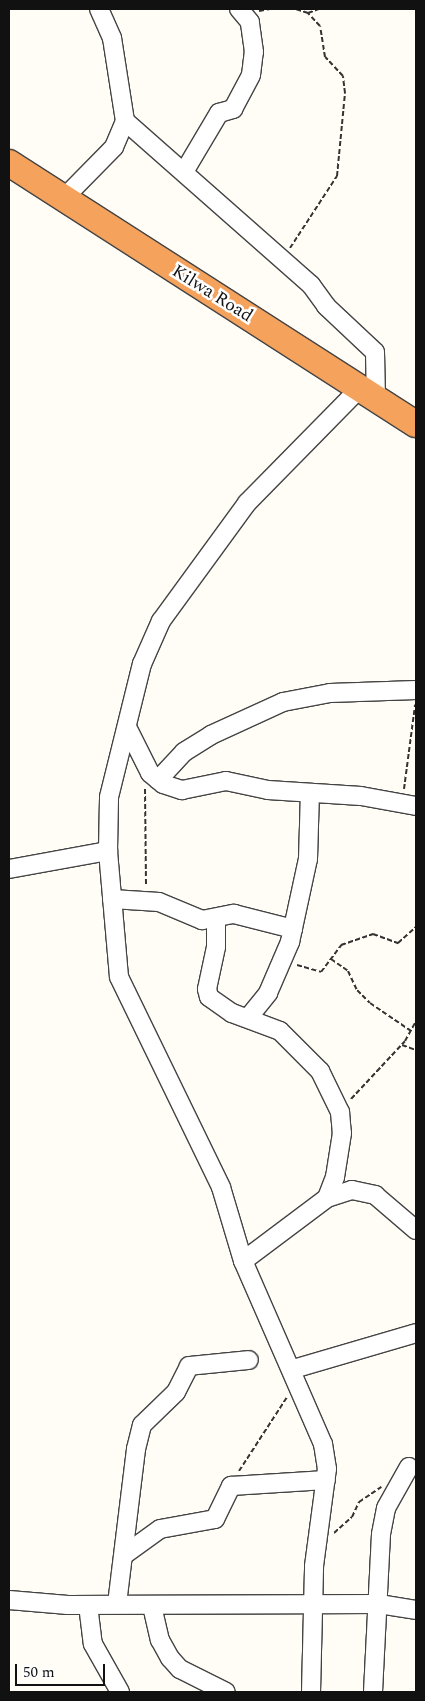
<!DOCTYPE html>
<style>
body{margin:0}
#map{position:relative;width:425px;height:1701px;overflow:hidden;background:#fffdf5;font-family:Spectral,serif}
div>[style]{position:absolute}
.path>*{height:2px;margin-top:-1px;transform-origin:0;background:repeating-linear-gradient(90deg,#333 0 5px,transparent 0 7.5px)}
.roads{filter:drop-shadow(1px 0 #444) drop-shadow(-1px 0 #444) drop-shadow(0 1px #444) drop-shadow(0 -1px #444)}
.minor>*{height:18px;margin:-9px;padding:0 9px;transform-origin:9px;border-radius:9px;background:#fff}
.highway>*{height:26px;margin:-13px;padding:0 13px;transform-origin:13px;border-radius:13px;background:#f5a25d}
span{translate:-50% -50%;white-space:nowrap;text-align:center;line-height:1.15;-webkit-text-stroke:5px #fff;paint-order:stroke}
.street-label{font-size:18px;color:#111}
.frame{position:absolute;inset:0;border:10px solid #111;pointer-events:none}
.scale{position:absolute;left:15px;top:1664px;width:90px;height:22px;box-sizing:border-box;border:2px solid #111;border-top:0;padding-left:6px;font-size:15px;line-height:18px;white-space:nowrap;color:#111;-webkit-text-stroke:4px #fff;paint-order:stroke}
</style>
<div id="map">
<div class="path">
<i style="left:259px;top:11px;width:11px;rotate:-10deg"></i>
<i style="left:308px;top:13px;width:12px;rotate:-20deg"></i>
<i style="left:290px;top:248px;width:86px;rotate:-56.9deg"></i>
<i style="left:337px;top:176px;width:83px;rotate:-84.5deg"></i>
<i style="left:345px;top:93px;width:17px;rotate:-97deg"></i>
<i style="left:343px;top:76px;width:26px;rotate:-133deg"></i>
<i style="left:325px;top:57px;width:31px;rotate:-99deg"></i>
<i style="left:320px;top:26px;width:18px;rotate:-133deg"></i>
<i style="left:308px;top:13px;width:13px;rotate:-162deg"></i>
<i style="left:145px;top:789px;width:97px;rotate:89.4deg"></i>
<i style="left:404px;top:789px;width:85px;rotate:-82.5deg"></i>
<i style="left:331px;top:959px;width:21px;rotate:35deg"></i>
<i style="left:348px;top:971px;width:21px;rotate:65deg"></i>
<i style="left:357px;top:990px;width:18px;rotate:45deg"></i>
<i style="left:370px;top:1003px;width:50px;rotate:34.3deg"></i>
<i style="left:297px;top:965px;width:25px;rotate:16deg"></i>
<i style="left:321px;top:972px;width:34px;rotate:-53deg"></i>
<i style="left:341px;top:945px;width:34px;rotate:-19deg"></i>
<i style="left:373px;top:934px;width:27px;rotate:20deg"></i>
<i style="left:398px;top:943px;width:24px;rotate:-42deg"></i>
<i style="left:402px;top:1045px;width:15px;rotate:20deg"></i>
<i style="left:351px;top:1099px;width:79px;rotate:-47deg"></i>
<i style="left:405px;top:1041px;width:23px;rotate:-61deg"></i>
<i style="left:239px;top:1471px;width:88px;rotate:-57deg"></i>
<i style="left:334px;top:1533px;width:24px;rotate:-42deg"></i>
<i style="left:352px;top:1517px;width:17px;rotate:-65deg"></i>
<i style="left:359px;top:1502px;width:27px;rotate:-34deg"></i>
</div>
<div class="roads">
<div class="minor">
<i style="left:125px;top:121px;width:248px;rotate:41.4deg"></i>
<i style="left:311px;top:285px;width:26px;rotate:54deg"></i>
<i style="left:326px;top:306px;width:67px;rotate:43.2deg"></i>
<i style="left:375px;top:352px;width:46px;rotate:88.8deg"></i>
<i style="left:184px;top:172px;width:69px;rotate:-59.3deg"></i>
<i style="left:219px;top:113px;width:15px;rotate:-16deg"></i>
<i style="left:233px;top:109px;width:38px;rotate:-62deg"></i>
<i style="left:251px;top:75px;width:23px;rotate:-83deg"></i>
<i style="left:254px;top:52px;width:30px;rotate:-98deg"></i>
<i style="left:250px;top:22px;width:17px;rotate:-130deg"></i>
<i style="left:62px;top:200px;width:74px;rotate:-45.5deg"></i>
<i style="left:114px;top:147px;width:28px;rotate:-67deg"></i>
<i style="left:125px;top:121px;width:84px;rotate:-98.9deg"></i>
<i style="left:112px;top:38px;width:32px;rotate:-114deg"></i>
<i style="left:128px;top:729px;width:49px;rotate:63.4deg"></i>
<i style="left:150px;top:773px;width:17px;rotate:40deg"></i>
<i style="left:163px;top:784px;width:20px;rotate:18deg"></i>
<i style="left:182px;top:790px;width:45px;rotate:-11.6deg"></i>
<i style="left:226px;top:781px;width:43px;rotate:12.1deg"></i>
<i style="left:268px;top:790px;width:93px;rotate:3.7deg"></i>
<i style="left:361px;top:796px;width:56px;rotate:10.3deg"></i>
<i style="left:158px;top:780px;width:38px;rotate:-47deg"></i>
<i style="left:184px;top:752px;width:32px;rotate:-32deg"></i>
<i style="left:211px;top:735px;width:79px;rotate:-24.6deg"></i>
<i style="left:283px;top:702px;width:48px;rotate:-10.8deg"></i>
<i style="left:330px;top:693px;width:86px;rotate:-2deg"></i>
<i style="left:9px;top:869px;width:101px;rotate:-10.3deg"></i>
<i style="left:112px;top:899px;width:47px;rotate:3.7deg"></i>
<i style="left:159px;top:902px;width:47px;rotate:22.7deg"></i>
<i style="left:202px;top:920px;width:33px;rotate:-11deg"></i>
<i style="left:234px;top:914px;width:61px;rotate:14.3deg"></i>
<i style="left:216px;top:919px;width:28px;rotate:90deg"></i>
<i style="left:216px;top:947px;width:43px;rotate:102.1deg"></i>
<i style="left:207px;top:989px;width:8px;rotate:76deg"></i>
<i style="left:209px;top:997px;width:28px;rotate:35deg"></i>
<i style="left:232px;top:1013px;width:51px;rotate:20.6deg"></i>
<i style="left:280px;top:1031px;width:57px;rotate:45deg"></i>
<i style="left:320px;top:1071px;width:46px;rotate:64deg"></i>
<i style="left:340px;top:1112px;width:21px;rotate:85deg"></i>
<i style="left:342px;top:1133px;width:45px;rotate:99deg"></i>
<i style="left:335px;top:1177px;width:22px;rotate:111deg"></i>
<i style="left:248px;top:1018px;width:32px;rotate:-51deg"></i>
<i style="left:268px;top:993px;width:56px;rotate:-66.7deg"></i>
<i style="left:290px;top:942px;width:85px;rotate:-77.8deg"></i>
<i style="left:308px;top:859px;width:66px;rotate:-88.3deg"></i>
<i style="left:243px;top:1261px;width:105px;rotate:-36.9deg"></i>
<i style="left:327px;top:1198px;width:26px;rotate:-18deg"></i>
<i style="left:352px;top:1190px;width:24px;rotate:12deg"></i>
<i style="left:375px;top:1195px;width:54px;rotate:40.5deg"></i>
<i style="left:293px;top:1369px;width:128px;rotate:-16.3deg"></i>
<i style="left:124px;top:1555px;width:44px;rotate:-35.8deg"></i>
<i style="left:160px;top:1529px;width:56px;rotate:-10.3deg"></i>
<i style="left:215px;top:1519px;width:37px;rotate:-64deg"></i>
<i style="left:231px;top:1486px;width:95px;rotate:-3.6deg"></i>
<i style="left:9px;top:1600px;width:59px;rotate:4.8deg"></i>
<i style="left:68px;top:1605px;width:311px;rotate:-0.2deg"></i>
<i style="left:379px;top:1604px;width:37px;rotate:9deg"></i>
<i style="left:117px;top:1604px;width:156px;rotate:-83deg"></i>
<i style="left:136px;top:1449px;width:25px;rotate:-76deg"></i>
<i style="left:142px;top:1425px;width:47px;rotate:-44.1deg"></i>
<i style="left:176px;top:1392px;width:29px;rotate:-63deg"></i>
<i style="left:189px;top:1366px;width:60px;rotate:-5.7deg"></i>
<i style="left:88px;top:1605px;width:39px;rotate:83deg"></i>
<i style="left:93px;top:1644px;width:55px;rotate:60.6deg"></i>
<i style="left:152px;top:1606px;width:35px;rotate:77deg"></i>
<i style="left:160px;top:1640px;width:21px;rotate:61deg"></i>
<i style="left:170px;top:1658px;width:15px;rotate:48deg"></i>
<i style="left:180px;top:1669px;width:51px;rotate:26.6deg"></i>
<i style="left:311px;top:1692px;width:126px;rotate:-88.6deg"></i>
<i style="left:314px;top:1566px;width:98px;rotate:-82.4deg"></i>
<i style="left:327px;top:1469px;width:25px;rotate:-99deg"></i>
<i style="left:323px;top:1444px;width:200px;rotate:-113.6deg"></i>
<i style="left:243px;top:1261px;width:77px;rotate:-106.6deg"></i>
<i style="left:221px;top:1187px;width:233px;rotate:-115.9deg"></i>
<i style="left:119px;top:977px;width:126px;rotate:-95deg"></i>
<i style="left:108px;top:851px;width:54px;rotate:-88.9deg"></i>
<i style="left:109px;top:797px;width:137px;rotate:-76.1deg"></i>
<i style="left:142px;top:664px;width:47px;rotate:-66.2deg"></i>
<i style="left:161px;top:621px;width:146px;rotate:-53.9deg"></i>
<i style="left:247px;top:503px;width:161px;rotate:-45.5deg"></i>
<i style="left:373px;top:1692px;width:158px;rotate:-87.1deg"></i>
<i style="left:381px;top:1534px;width:26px;rotate:-79deg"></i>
<i style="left:386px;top:1508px;width:47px;rotate:-60.7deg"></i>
</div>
<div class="highway">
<i style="left:9px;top:163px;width:483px;rotate:32.7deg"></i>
</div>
</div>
<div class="street-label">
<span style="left:212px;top:294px;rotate:32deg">Kilwa Road</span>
</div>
<div class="frame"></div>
<div class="scale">50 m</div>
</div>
